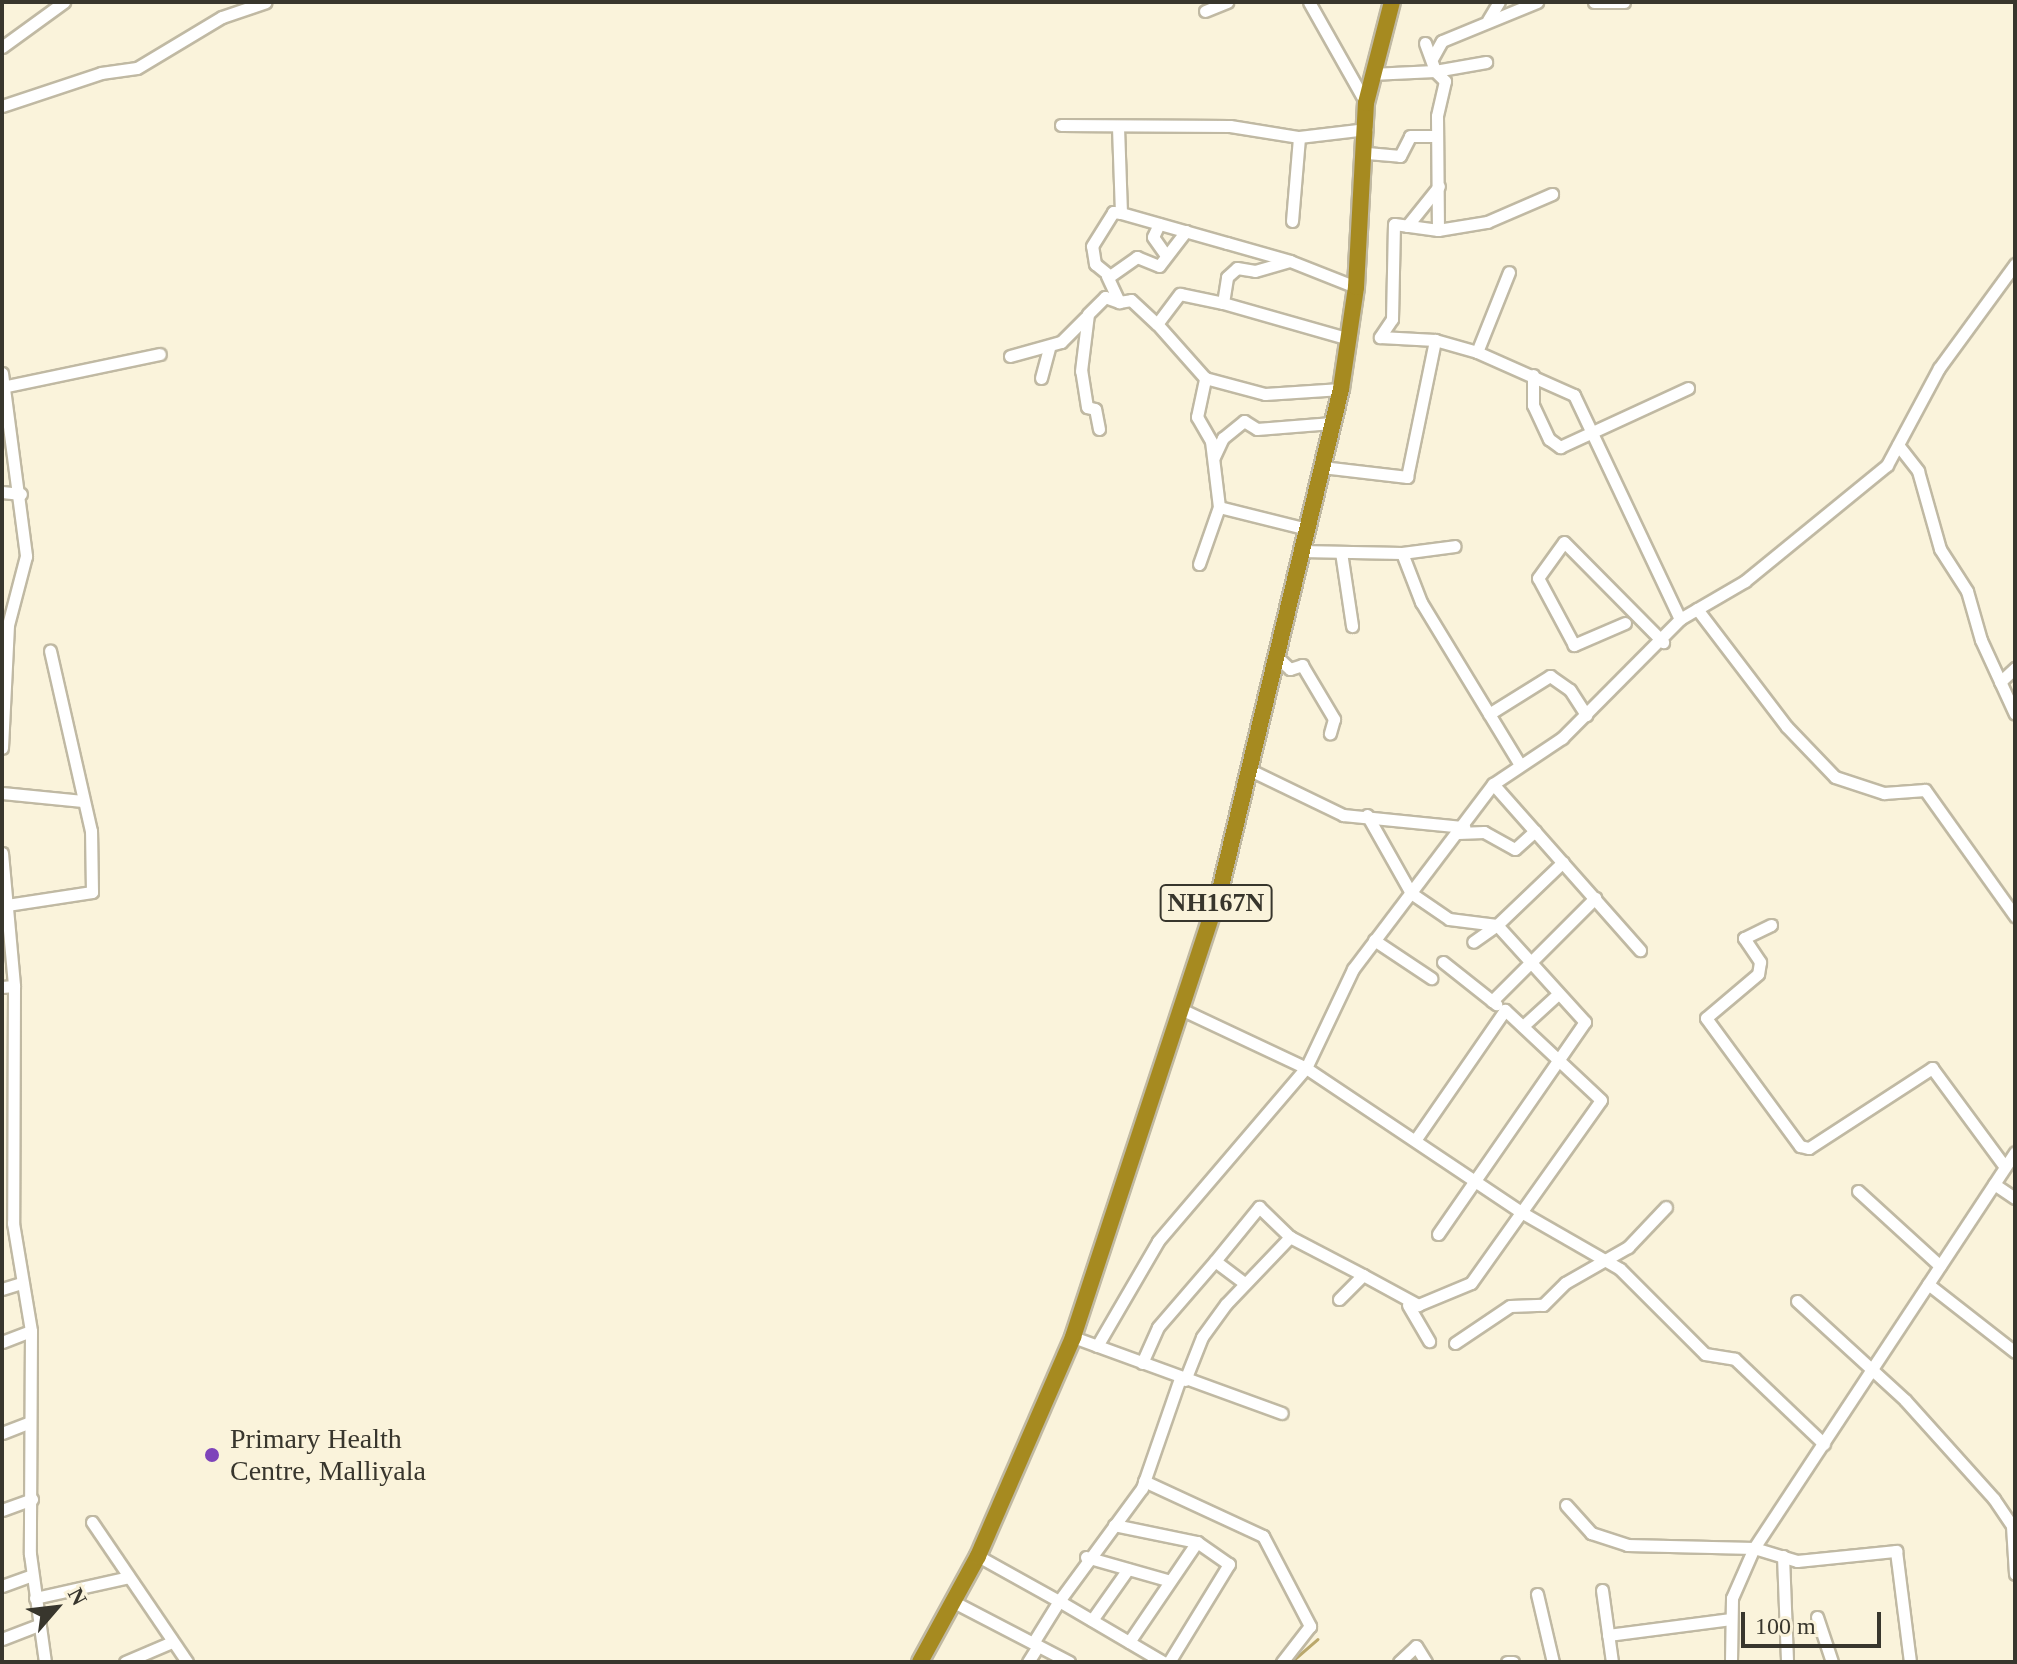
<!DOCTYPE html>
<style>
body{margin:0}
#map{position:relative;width:2017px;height:1664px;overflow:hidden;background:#faf3db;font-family:"Times New Roman",serif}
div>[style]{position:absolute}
.stream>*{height:3px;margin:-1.5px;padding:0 1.5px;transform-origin:1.5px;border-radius:1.5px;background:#baa86c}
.roads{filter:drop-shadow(2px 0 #c0b9a3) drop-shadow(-2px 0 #c0b9a3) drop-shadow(0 2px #c0b9a3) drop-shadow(0 -2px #c0b9a3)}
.minor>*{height:11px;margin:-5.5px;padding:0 5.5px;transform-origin:5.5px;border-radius:5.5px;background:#fff}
.highway>*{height:16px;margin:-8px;padding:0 8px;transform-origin:8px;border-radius:8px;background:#a68a20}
.dots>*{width:22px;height:22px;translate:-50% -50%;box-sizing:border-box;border:4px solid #faf3db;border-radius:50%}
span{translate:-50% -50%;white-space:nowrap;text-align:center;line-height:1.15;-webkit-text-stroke:7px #faf3db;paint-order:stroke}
.shield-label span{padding:2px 6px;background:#faf3db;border:2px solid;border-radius:6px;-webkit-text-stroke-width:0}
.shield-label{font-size:26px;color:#38362d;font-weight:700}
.poi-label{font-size:28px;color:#38362d}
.left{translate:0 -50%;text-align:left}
.frame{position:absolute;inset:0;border:4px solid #38362d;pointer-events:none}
.north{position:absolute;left:16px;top:1568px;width:80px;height:80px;-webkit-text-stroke:6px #faf3db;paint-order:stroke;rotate:62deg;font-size:22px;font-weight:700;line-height:32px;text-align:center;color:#38362d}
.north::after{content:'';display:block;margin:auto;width:28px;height:36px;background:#38362d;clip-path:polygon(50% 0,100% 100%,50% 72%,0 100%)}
.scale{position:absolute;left:1741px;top:1612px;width:140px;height:36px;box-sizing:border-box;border:4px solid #38362d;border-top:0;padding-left:10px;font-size:24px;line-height:28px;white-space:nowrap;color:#38362d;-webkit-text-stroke:6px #faf3db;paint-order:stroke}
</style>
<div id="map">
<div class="stream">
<i style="left:1291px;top:1662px;width:35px;rotate:-41deg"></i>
</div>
<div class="roads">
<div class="minor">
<i style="left:1309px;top:2px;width:116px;rotate:60.6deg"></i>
<i style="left:1594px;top:2px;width:30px"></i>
<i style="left:1205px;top:11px;width:24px;rotate:-22deg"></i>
<i style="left:1488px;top:20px;width:21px;rotate:-59deg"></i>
<i style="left:1425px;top:43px;width:30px;rotate:70deg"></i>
<i style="left:1435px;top:71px;width:52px;rotate:-10deg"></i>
<i style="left:2px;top:47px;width:77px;rotate:-36deg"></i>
<i style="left:1433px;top:57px;width:18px;rotate:-61deg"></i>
<i style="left:1442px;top:41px;width:103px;rotate:-22.3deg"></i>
<i style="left:1371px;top:74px;width:64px;rotate:-2.7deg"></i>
<i style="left:1435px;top:71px;width:14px;rotate:45deg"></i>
<i style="left:1445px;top:81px;width:36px;rotate:103deg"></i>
<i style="left:1437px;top:116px;width:114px;rotate:89.5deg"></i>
<i style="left:1438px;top:230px;width:44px;rotate:-172.2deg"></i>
<i style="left:1394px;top:224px;width:95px;rotate:91.2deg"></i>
<i style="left:1392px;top:319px;width:22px;rotate:124deg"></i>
<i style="left:1380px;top:337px;width:55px;rotate:3.1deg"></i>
<i style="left:1435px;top:340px;width:44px;rotate:15.9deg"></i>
<i style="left:1477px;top:352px;width:106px;rotate:23.9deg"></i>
<i style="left:1574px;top:395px;width:248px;rotate:64.7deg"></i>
<i style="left:2px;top:106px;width:104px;rotate:-18.4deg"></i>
<i style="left:101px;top:73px;width:36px;rotate:-8deg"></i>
<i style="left:137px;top:68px;width:99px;rotate:-31deg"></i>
<i style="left:222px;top:17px;width:46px;rotate:-18.8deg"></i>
<i style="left:1061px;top:125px;width:169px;rotate:0.3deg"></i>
<i style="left:1230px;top:126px;width:70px;rotate:9.1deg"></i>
<i style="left:1118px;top:127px;width:86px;rotate:88deg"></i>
<i style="left:1367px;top:153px;width:33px;rotate:5deg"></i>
<i style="left:1400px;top:156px;width:22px;rotate:-63deg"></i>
<i style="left:1410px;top:136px;width:26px"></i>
<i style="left:1292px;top:221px;width:84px;rotate:-85.2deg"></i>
<i style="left:1299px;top:137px;width:68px;rotate:-6.7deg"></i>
<i style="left:1159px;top:224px;width:14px;rotate:115deg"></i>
<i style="left:1153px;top:237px;width:21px;rotate:55deg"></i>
<i style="left:1407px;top:226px;width:51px;rotate:-51.3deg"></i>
<i style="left:1438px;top:230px;width:50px;rotate:-9.3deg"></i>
<i style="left:1487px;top:222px;width:71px;rotate:-23.3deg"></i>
<i style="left:1186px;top:231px;width:44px;rotate:127.6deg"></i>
<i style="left:1159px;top:266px;width:24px;rotate:-158deg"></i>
<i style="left:1137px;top:257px;width:33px;rotate:145deg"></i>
<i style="left:1110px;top:276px;width:19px;rotate:-141deg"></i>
<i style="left:1095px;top:264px;width:18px;rotate:-99deg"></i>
<i style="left:1092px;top:246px;width:40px;rotate:-58deg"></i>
<i style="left:1113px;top:212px;width:8px;rotate:7deg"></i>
<i style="left:1121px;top:213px;width:110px;rotate:15.8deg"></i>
<i style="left:1227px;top:243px;width:66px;rotate:15.9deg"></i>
<i style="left:1290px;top:261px;width:71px;rotate:21.5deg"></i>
<i style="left:1107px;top:276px;width:29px;rotate:65deg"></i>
<i style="left:1119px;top:302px;width:12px;rotate:-9deg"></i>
<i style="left:1131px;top:300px;width:35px;rotate:43deg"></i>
<i style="left:1223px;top:303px;width:131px;rotate:15.9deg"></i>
<i style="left:1477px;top:352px;width:86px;rotate:-68.2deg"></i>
<i style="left:1010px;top:356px;width:53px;rotate:-15.4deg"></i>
<i style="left:1061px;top:342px;width:35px;rotate:-45deg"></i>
<i style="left:2px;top:373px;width:185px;rotate:82.5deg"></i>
<i style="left:26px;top:556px;width:71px;rotate:104.6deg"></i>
<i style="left:8px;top:625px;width:123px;rotate:92.8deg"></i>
<i style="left:1533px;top:375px;width:30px;rotate:90deg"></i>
<i style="left:1533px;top:405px;width:38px;rotate:65deg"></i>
<i style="left:1549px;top:439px;width:14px;rotate:36deg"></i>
<i style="left:1560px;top:447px;width:141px;rotate:-24.7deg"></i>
<i style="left:1041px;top:378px;width:31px;rotate:-75deg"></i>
<i style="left:1205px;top:378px;width:62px;rotate:14.9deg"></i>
<i style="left:1265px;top:394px;width:76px;rotate:-3.8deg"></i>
<i style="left:7px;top:386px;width:156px;rotate:-11.8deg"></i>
<i style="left:1099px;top:429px;width:20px;rotate:-101deg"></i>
<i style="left:1095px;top:409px;width:8px;rotate:-166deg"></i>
<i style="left:1087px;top:407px;width:36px;rotate:-99deg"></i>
<i style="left:1081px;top:371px;width:57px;rotate:-83deg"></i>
<i style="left:1088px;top:314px;width:24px;rotate:-45deg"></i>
<i style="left:1105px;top:297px;width:15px;rotate:20deg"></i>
<i style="left:1898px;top:445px;width:33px;rotate:52deg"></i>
<i style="left:1918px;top:471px;width:81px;rotate:74.2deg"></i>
<i style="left:1940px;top:549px;width:50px;rotate:57.3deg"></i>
<i style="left:1967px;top:591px;width:51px;rotate:74.1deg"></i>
<i style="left:1981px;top:640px;width:81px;rotate:65.3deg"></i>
<i style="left:1214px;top:457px;width:21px;rotate:-65deg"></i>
<i style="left:1223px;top:438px;width:27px;rotate:-39deg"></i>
<i style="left:1244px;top:421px;width:15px;rotate:32deg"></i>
<i style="left:1257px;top:429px;width:75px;rotate:-4.6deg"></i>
<i style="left:1322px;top:467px;width:86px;rotate:6.7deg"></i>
<i style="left:1407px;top:477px;width:140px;rotate:-78.4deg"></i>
<i style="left:2px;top:492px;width:19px;rotate:6deg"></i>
<i style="left:1219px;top:507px;width:66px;rotate:-96.9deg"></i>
<i style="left:1211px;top:441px;width:28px;rotate:-120deg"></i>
<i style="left:1197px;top:417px;width:40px;rotate:-78deg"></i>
<i style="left:1205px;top:378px;width:72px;rotate:-131.6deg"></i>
<i style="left:1157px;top:324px;width:38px;rotate:-53deg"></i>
<i style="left:1180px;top:294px;width:44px;rotate:11.8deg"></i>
<i style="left:1223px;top:303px;width:26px;rotate:-81deg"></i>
<i style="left:1227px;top:277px;width:13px;rotate:-42deg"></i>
<i style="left:1237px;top:268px;width:18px;rotate:9deg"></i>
<i style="left:1255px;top:271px;width:36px;rotate:-16deg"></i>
<i style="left:1301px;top:551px;width:101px;rotate:1.1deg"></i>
<i style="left:1402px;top:553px;width:53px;rotate:68.8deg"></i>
<i style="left:1421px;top:602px;width:188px;rotate:58.7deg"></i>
<i style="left:1341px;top:552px;width:75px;rotate:81.5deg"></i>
<i style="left:1402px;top:553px;width:53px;rotate:-7.5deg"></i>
<i style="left:1199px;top:564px;width:60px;rotate:-70.7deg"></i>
<i style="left:1219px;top:507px;width:91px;rotate:14deg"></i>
<i style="left:1697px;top:609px;width:148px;rotate:52.7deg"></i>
<i style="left:1787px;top:727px;width:69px;rotate:46.2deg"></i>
<i style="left:1835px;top:777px;width:52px;rotate:18.1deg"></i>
<i style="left:1884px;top:793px;width:41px;rotate:-4.2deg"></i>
<i style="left:1925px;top:790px;width:155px;rotate:54.5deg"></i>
<i style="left:1625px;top:623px;width:56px;rotate:156.7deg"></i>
<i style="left:1574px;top:645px;width:76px;rotate:-118.2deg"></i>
<i style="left:1538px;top:578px;width:44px;rotate:-54.2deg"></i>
<i style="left:1564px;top:542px;width:141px;rotate:45.3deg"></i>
<i style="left:1276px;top:656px;width:19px;rotate:43deg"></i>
<i style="left:1290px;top:669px;width:13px;rotate:-18deg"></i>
<i style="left:1302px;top:665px;width:63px;rotate:59.3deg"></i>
<i style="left:1334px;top:719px;width:15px;rotate:106deg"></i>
<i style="left:2000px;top:682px;width:21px;rotate:-43deg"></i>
<i style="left:1489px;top:714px;width:72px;rotate:-31.9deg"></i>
<i style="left:1550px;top:676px;width:24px;rotate:35deg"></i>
<i style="left:1570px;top:690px;width:30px;rotate:57deg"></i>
<i style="left:1248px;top:769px;width:106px;rotate:25.8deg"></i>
<i style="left:1343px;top:815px;width:122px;rotate:5.7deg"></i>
<i style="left:1493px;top:784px;width:222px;rotate:48.5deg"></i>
<i style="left:2px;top:793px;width:81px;rotate:5.6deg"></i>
<i style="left:1367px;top:815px;width:90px;rotate:60.6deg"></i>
<i style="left:1411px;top:893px;width:46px;rotate:34.4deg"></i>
<i style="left:1449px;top:919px;width:48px;rotate:7.1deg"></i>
<i style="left:1497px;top:925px;width:29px;rotate:145deg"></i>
<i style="left:1458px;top:833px;width:26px;rotate:-2deg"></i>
<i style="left:1484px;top:832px;width:35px;rotate:29deg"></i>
<i style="left:1515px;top:849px;width:27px;rotate:-42deg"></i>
<i style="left:2px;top:853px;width:134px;rotate:84.8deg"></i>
<i style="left:14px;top:986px;width:237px;rotate:90.2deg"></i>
<i style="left:13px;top:1223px;width:109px;rotate:80.5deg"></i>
<i style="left:31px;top:1331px;width:223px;rotate:90.3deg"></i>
<i style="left:30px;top:1554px;width:109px;rotate:82.1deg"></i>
<i style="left:7px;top:905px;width:86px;rotate:-8.7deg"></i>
<i style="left:92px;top:892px;width:61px;rotate:-90.9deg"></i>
<i style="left:91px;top:831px;width:185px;rotate:-102.8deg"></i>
<i style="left:1771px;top:925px;width:30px;rotate:154deg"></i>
<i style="left:1744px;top:938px;width:29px;rotate:56deg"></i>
<i style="left:1760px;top:962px;width:12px;rotate:99deg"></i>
<i style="left:1758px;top:974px;width:68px;rotate:139.8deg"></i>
<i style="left:1706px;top:1018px;width:159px;rotate:53.7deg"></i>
<i style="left:1800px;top:1146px;width:9px;rotate:13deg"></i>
<i style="left:1809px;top:1148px;width:147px;rotate:-33deg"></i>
<i style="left:1932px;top:1068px;width:123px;rotate:53.6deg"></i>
<i style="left:1374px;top:940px;width:69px;rotate:33.7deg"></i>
<i style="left:1443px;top:962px;width:68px;rotate:38.4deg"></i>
<i style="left:2px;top:987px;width:12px;rotate:-5deg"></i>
<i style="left:1492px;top:1001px;width:146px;rotate:-45deg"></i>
<i style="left:1185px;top:1011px;width:134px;rotate:25.2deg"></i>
<i style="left:1306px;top:1068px;width:110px;rotate:-64.6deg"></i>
<i style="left:1353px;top:969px;width:232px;rotate:-52.9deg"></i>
<i style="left:1493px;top:784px;width:83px;rotate:-33.7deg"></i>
<i style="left:1562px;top:738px;width:168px;rotate:-45.2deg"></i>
<i style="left:1680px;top:619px;width:75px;rotate:-30.3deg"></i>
<i style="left:1745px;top:581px;width:183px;rotate:-39.2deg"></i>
<i style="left:1887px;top:465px;width:110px;rotate:-61.8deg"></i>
<i style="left:1939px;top:368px;width:129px;rotate:-53.8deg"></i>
<i style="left:1523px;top:1026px;width:47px;rotate:-42.4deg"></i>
<i style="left:1994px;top:1184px;width:25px;rotate:34deg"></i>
<i style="left:1858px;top:1191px;width:111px;rotate:42.4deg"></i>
<i style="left:1438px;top:1234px;width:258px;rotate:-55.3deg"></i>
<i style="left:1585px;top:1022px;width:131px;rotate:-132.2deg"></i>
<i style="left:1497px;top:925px;width:91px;rotate:-43.7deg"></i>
<i style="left:1215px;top:1261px;width:70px;rotate:-50.8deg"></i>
<i style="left:1259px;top:1207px;width:43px;rotate:44.1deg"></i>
<i style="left:1363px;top:1275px;width:63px;rotate:28.6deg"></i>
<i style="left:1418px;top:1305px;width:57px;rotate:-22.5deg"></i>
<i style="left:1471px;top:1283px;width:224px;rotate:-54.6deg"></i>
<i style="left:1601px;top:1100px;width:132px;rotate:-136.8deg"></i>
<i style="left:1505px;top:1010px;width:157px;rotate:124.6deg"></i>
<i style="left:1928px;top:1284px;width:110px;rotate:38deg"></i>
<i style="left:2px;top:1289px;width:21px;rotate:-17deg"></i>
<i style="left:1797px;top:1301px;width:147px;rotate:42.5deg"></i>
<i style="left:1905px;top:1400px;width:133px;rotate:48deg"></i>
<i style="left:1994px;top:1499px;width:32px;rotate:56deg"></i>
<i style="left:2012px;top:1526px;width:48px;rotate:86.4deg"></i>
<i style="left:1408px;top:1305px;width:42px;rotate:59.7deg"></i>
<i style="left:1073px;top:1337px;width:222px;rotate:20deg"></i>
<i style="left:2px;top:1342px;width:31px;rotate:-21deg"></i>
<i style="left:1455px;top:1343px;width:66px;rotate:-33.9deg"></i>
<i style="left:1510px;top:1306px;width:33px;rotate:-2deg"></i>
<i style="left:1543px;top:1305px;width:31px;rotate:-45deg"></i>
<i style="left:1565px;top:1283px;width:73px;rotate:-29.7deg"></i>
<i style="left:1628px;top:1247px;width:55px;rotate:-46.5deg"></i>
<i style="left:1097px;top:1346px;width:121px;rotate:-59.8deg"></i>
<i style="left:1158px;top:1241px;width:228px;rotate:-49.5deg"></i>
<i style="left:1306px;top:1068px;width:259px;rotate:33.8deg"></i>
<i style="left:1521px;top:1212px;width:114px;rotate:29.9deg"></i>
<i style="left:1620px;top:1269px;width:120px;rotate:45deg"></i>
<i style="left:1705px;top:1354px;width:30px;rotate:9deg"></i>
<i style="left:1735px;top:1359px;width:123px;rotate:43.7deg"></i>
<i style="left:1142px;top:1363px;width:39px;rotate:-66deg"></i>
<i style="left:1158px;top:1327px;width:87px;rotate:-49.2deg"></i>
<i style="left:1215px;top:1261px;width:36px;rotate:37deg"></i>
<i style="left:1185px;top:1380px;width:46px;rotate:-68.4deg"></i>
<i style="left:1202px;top:1337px;width:41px;rotate:-54deg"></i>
<i style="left:1226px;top:1304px;width:93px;rotate:-46.3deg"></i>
<i style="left:1290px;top:1237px;width:82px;rotate:27.5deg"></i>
<i style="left:1363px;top:1275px;width:34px;rotate:135deg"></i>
<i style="left:2px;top:1433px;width:28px;rotate:-21deg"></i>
<i style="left:1144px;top:1481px;width:131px;rotate:24.8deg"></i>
<i style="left:1263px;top:1536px;width:102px;rotate:62.4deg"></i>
<i style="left:1310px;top:1626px;width:46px;rotate:127.9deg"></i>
<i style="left:1566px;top:1505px;width:38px;rotate:48deg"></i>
<i style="left:1591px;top:1533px;width:38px;rotate:18deg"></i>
<i style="left:1627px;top:1545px;width:127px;rotate:1.4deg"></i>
<i style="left:1754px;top:1548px;width:45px;rotate:16.8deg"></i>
<i style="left:1797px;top:1561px;width:100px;rotate:-5.8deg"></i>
<i style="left:1896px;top:1551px;width:112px;rotate:82.8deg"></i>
<i style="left:2px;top:1510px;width:32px;rotate:-20deg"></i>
<i style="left:92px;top:1522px;width:169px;rotate:55.8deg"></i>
<i style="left:1114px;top:1525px;width:85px;rotate:11.6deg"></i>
<i style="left:1197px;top:1542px;width:39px;rotate:35deg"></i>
<i style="left:1229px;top:1564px;width:115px;rotate:121.5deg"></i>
<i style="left:978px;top:1556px;width:93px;rotate:29.1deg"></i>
<i style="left:1059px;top:1601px;width:49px;rotate:121.8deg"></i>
<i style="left:1783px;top:1556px;width:106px;rotate:87.8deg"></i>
<i style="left:1086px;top:1557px;width:87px;rotate:15.9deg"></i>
<i style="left:2px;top:1586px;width:32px;rotate:-20deg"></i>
<i style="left:1602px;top:1590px;width:73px;rotate:82.1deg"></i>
<i style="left:1537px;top:1594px;width:70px;rotate:76.8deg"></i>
<i style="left:35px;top:1598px;width:96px;rotate:-12.6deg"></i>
<i style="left:952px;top:1601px;width:132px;rotate:27.5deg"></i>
<i style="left:1817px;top:1617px;width:47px;rotate:71.6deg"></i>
<i style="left:1092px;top:1620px;width:62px;rotate:-54.8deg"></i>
<i style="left:1608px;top:1635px;width:124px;rotate:-7.4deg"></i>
<i style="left:2px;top:1639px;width:40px;rotate:-21deg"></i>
<i style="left:1129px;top:1642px;width:121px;rotate:-55.8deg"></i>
<i style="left:125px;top:1662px;width:51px;rotate:-23.1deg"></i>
<i style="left:1028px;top:1662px;width:19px;rotate:-58deg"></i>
<i style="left:1163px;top:1662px;width:121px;rotate:-149.6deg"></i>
<i style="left:1059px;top:1601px;width:140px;rotate:-53.7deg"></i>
<i style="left:1142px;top:1488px;width:116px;rotate:-70.9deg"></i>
<i style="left:1399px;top:1662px;width:23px;rotate:-43deg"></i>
<i style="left:1416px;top:1646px;width:19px;rotate:58deg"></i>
<i style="left:1507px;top:1662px;width:6px"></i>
<i style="left:1731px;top:1662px;width:64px;rotate:-89.1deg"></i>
<i style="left:1732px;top:1598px;width:55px;rotate:-66.3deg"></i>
<i style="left:1754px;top:1548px;width:474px;rotate:-56.6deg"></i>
</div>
<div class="highway">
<i style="left:920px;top:1662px;width:121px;rotate:-61.3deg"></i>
<i style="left:978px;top:1556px;width:239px;rotate:-66.5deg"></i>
<i style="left:1073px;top:1337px;width:471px;rotate:-71.8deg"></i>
<i style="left:1220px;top:890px;width:515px;rotate:-76.42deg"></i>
<i style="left:1341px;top:389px;width:103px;rotate:-81.6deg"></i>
<i style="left:1356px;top:287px;width:184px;rotate:-86.9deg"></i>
<i style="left:1366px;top:103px;width:104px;rotate:-75.6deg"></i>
</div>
</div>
<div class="dots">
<i style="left:212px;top:1455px;background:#7e44ba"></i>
</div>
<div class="shield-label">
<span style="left:1216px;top:903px">NH167N</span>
</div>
<div class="poi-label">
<span class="left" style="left:230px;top:1455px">Primary Health<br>Centre, Malliyala</span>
</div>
<div class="frame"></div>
<div class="north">N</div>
<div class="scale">100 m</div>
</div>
